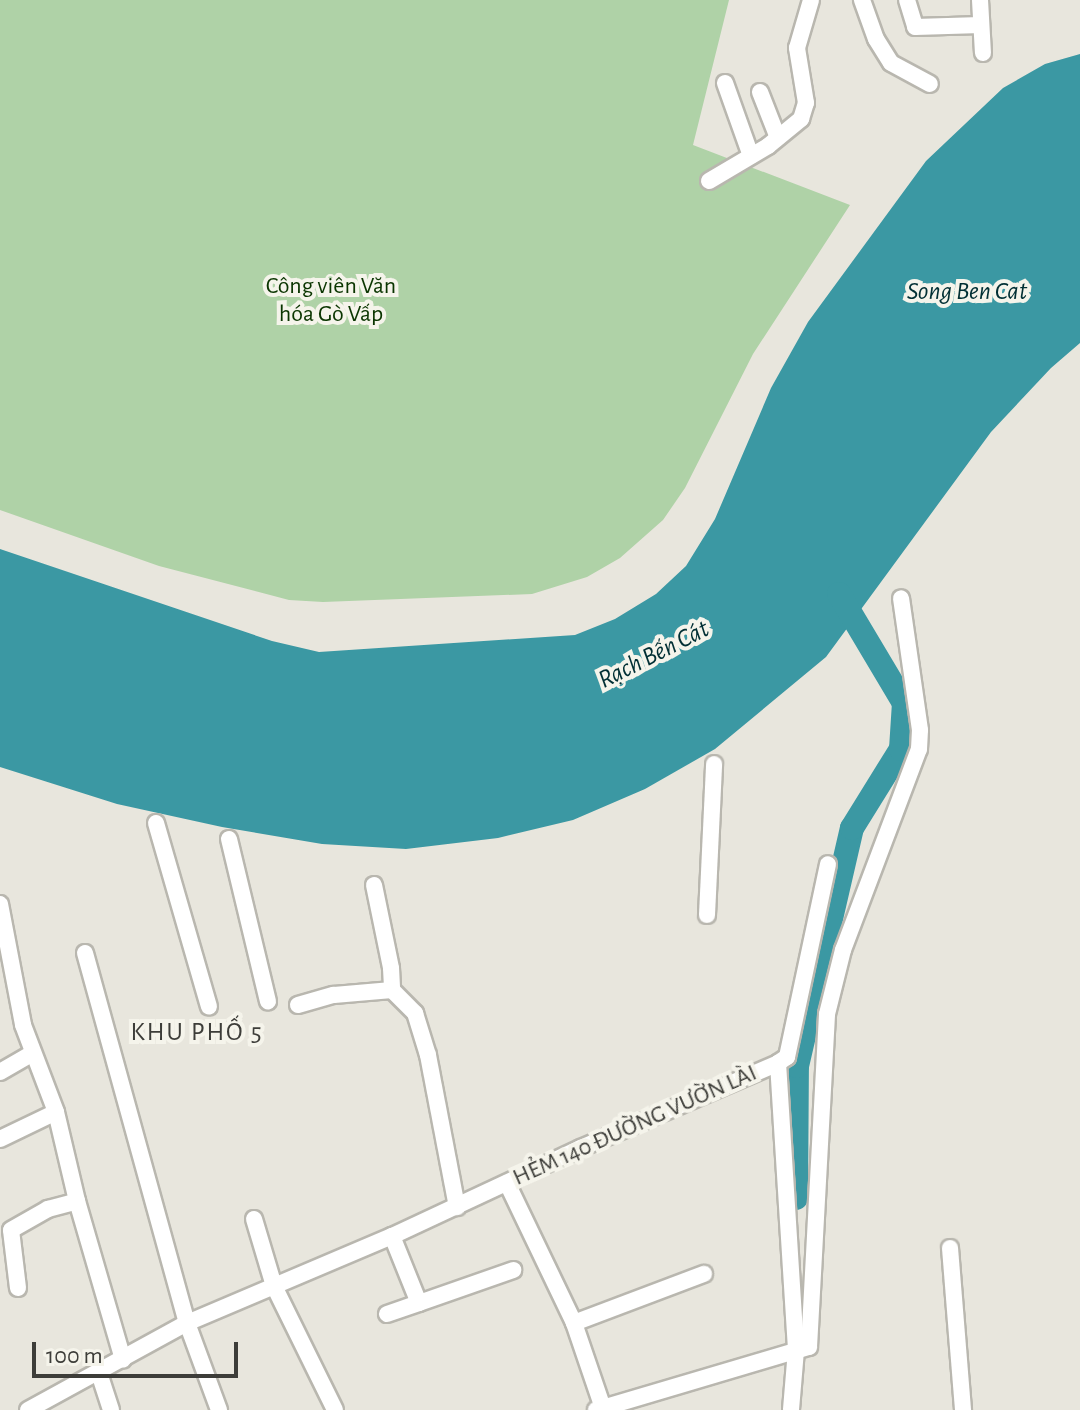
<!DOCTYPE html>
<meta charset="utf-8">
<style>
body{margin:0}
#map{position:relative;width:1080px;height:1410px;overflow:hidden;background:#e8e6dd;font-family:"Alegreya Sans",sans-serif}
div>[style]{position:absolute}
.green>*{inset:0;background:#afd2a7}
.water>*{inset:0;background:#3b98a3}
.river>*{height:24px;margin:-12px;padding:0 12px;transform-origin:12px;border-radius:12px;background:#3b98a3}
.roads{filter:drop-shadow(2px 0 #b9b7af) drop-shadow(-2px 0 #b9b7af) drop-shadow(0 2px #b9b7af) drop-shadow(0 -2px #b9b7af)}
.street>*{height:16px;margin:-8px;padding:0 8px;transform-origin:8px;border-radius:8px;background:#fff}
span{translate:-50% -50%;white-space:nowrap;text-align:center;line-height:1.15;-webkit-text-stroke:8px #f5f4eb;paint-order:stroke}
.park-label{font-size:24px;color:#0a3500}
.street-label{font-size:24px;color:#3d3d39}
.water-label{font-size:26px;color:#012f34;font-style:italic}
.neighbourhood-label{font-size:26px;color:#3d3d39;letter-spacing:2px}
.scale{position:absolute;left:32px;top:1342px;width:206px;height:36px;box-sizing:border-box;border:4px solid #3d3d39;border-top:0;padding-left:10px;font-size:24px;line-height:28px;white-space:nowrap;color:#3d3d39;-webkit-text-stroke:6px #f5f4eb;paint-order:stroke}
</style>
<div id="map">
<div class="green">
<i style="clip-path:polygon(0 0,729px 0,693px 145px,850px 205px,753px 354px,685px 488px,663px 520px,620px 558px,587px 577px,532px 594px,323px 602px,289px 600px,159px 566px,0 510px)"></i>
</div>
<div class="water">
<i style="clip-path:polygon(1080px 54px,1080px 343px,1051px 368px,991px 432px,826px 657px,715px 749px,645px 789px,573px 820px,498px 838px,406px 849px,322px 844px,222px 827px,117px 804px,0 767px,0 549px,272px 641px,319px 652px,575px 635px,615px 619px,656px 594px,686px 566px,715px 519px,771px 388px,808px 322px,926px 161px,1003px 88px,1045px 64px)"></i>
</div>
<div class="river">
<i style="left:796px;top:1198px;width:132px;rotate:-89.6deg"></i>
<i style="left:797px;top:1066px;width:244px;rotate:-77deg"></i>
<i style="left:852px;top:828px;width:93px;rotate:-58.2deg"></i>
<i style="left:901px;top:749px;width:46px;rotate:-86.3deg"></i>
<i style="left:904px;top:703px;width:127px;rotate:-120.8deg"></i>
</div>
<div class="roads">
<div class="street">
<i style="left:862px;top:0;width:41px;rotate:70.3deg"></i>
<i style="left:876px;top:39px;width:28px;rotate:58deg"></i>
<i style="left:891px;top:63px;width:44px;rotate:28.3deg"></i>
<i style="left:907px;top:0;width:28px;rotate:73deg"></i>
<i style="left:915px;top:27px;width:66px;rotate:-1.7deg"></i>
<i style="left:980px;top:0;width:53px;rotate:86.8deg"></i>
<i style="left:725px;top:83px;width:77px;rotate:70.4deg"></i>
<i style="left:760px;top:92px;width:49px;rotate:68.6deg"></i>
<i style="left:709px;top:181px;width:69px;rotate:-30.7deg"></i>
<i style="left:768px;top:146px;width:43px;rotate:-39.3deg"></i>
<i style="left:801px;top:119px;width:17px;rotate:-73deg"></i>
<i style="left:806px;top:103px;width:56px;rotate:-99.3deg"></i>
<i style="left:797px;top:48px;width:50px;rotate:-73.7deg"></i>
<i style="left:156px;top:823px;width:191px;rotate:73.9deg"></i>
<i style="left:229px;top:839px;width:167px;rotate:76.5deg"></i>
<i style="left:374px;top:885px;width:85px;rotate:78.4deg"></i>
<i style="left:391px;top:968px;width:22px;rotate:87deg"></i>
<i style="left:392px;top:990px;width:33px;rotate:45deg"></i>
<i style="left:415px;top:1013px;width:44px;rotate:72.8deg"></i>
<i style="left:428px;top:1055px;width:155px;rotate:79.2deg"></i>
<i style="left:0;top:904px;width:123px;rotate:79.2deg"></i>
<i style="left:23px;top:1025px;width:93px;rotate:69.2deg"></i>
<i style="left:56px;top:1112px;width:91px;rotate:76.7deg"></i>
<i style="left:77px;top:1201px;width:165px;rotate:73.8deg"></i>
<i style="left:707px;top:915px;width:151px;rotate:-87.3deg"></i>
<i style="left:85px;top:953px;width:384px;rotate:74.6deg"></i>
<i style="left:187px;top:1323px;width:93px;rotate:69.8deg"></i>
<i style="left:298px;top:1005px;width:37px;rotate:-16deg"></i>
<i style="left:334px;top:995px;width:58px;rotate:-4.9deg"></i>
<i style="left:778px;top:1063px;width:11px;rotate:-34deg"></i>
<i style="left:787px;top:1057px;width:197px;rotate:-78deg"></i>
<i style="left:0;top:1072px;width:38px;rotate:-30deg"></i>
<i style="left:0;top:1139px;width:62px;rotate:-25.7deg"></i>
<i style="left:507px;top:1183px;width:155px;rotate:64.4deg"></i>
<i style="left:574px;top:1323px;width:90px;rotate:71.2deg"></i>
<i style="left:254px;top:1219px;width:70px;rotate:73.4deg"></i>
<i style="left:274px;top:1286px;width:138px;rotate:63.8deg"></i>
<i style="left:392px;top:1236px;width:72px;rotate:68.1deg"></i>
<i style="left:419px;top:1303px;width:100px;rotate:-19.3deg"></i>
<i style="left:950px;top:1248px;width:163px;rotate:85.4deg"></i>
<i style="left:18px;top:1288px;width:58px;rotate:-96.9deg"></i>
<i style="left:11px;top:1230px;width:43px;rotate:-29.6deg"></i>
<i style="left:48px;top:1209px;width:30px;rotate:-15deg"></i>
<i style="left:387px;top:1314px;width:34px;rotate:-19deg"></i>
<i style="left:574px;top:1323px;width:139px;rotate:-20.7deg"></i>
<i style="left:99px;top:1373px;width:39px;rotate:72deg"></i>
<i style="left:28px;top:1410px;width:181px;rotate:-28.7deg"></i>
<i style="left:187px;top:1323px;width:223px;rotate:-23deg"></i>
<i style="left:392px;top:1236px;width:208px;rotate:-25deg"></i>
<i style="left:581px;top:1148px;width:215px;rotate:-23.3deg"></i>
<i style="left:778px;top:1063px;width:288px;rotate:86.4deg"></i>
<i style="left:796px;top:1350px;width:60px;rotate:94.8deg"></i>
<i style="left:596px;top:1410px;width:222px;rotate:-16.5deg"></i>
<i style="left:809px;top:1347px;width:333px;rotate:-86.9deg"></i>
<i style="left:827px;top:1014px;width:66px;rotate:-76deg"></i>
<i style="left:843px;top:950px;width:215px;rotate:-69.3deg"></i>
<i style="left:919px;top:749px;width:19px;rotate:-87deg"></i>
<i style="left:920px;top:730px;width:133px;rotate:-98.2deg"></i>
</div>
</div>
<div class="park-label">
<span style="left:331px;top:301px">Công viên Văn<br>hóa Gò Vấp</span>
</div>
<div class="street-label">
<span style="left:635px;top:1126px;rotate:-24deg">HẺM 140 ĐƯỜNG VƯỜN LÀI</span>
</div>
<div class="water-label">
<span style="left:967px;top:292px">Song Ben Cat</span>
<span style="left:654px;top:655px;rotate:-27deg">Rạch Bến Cát</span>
</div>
<div class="neighbourhood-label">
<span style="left:197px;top:1033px">KHU PHỐ 5</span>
</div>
<div class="scale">100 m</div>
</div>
